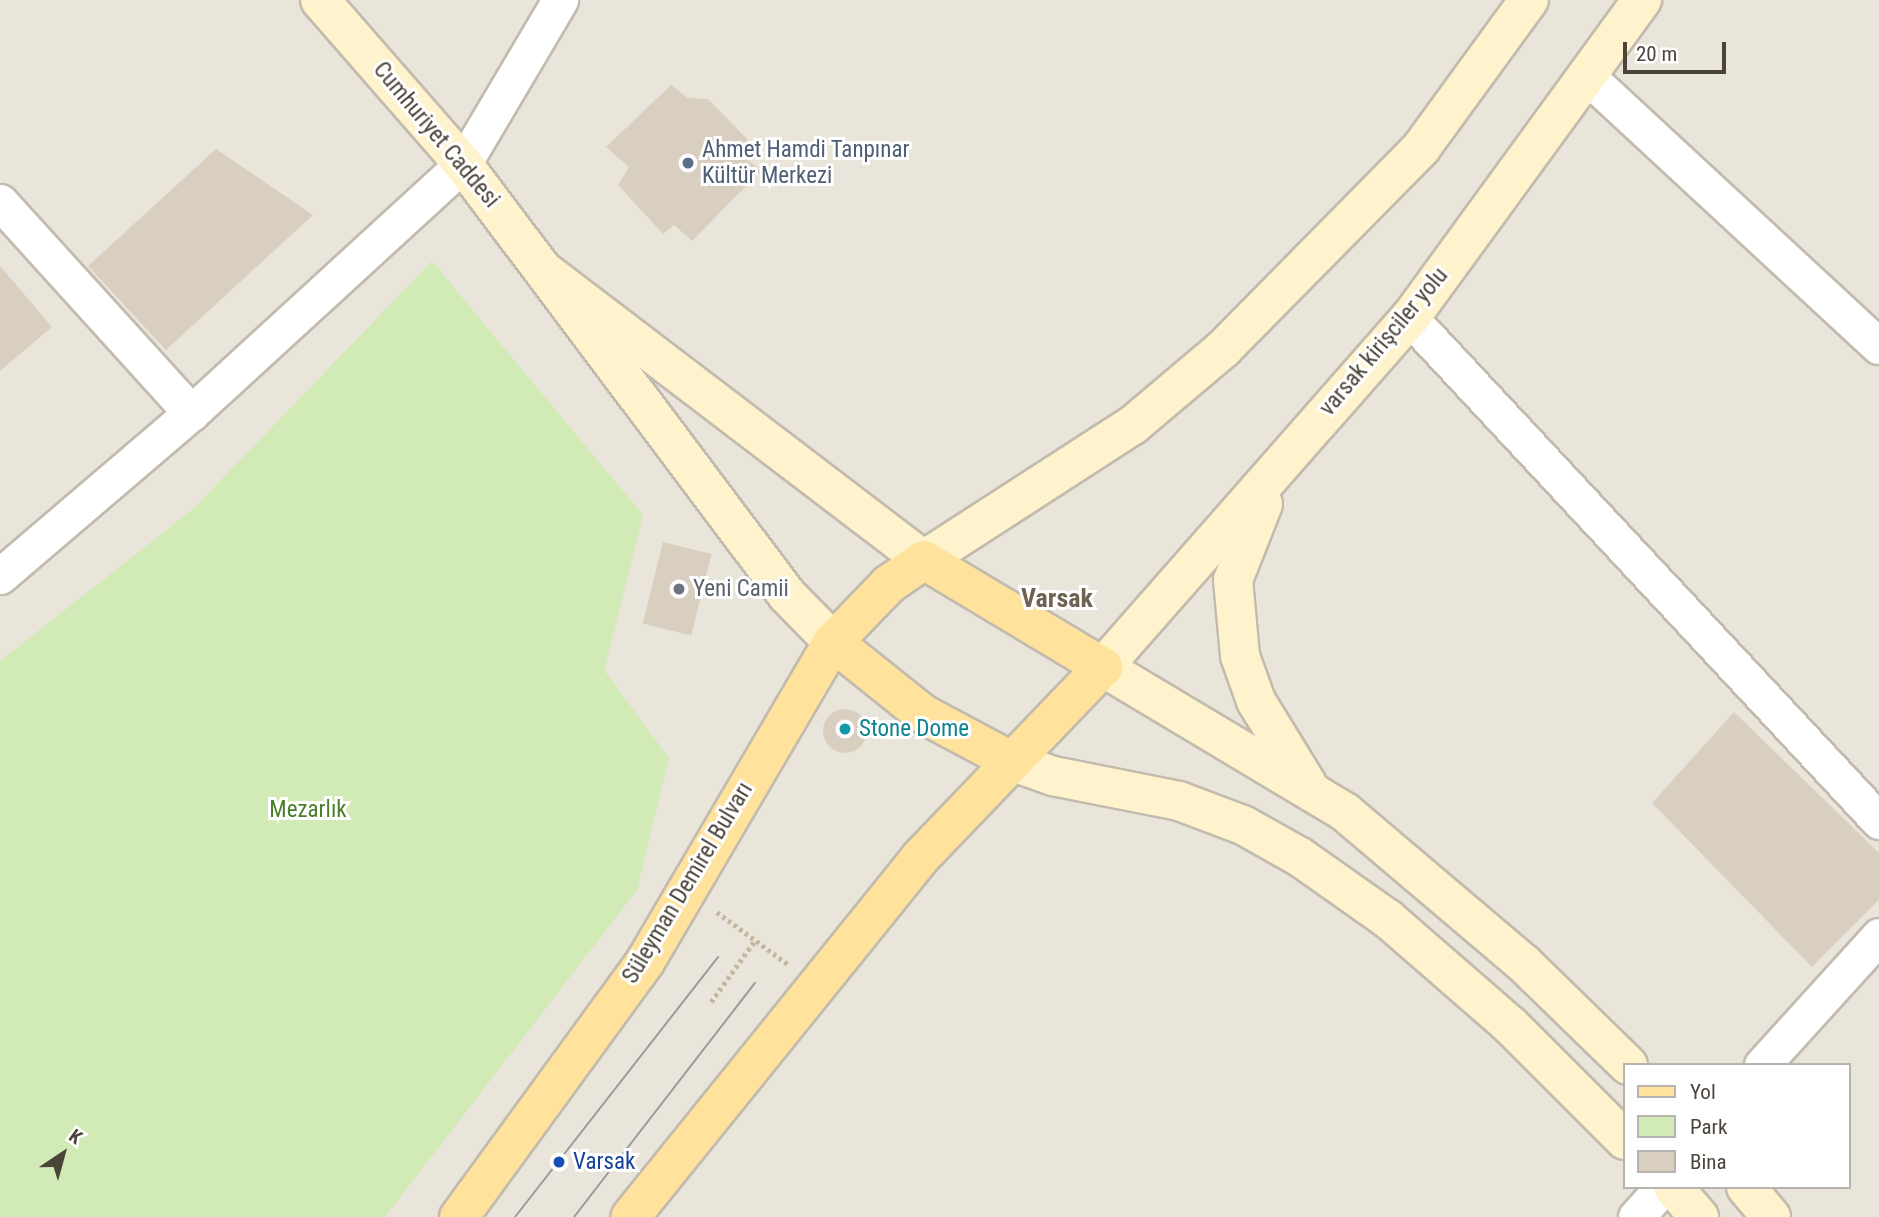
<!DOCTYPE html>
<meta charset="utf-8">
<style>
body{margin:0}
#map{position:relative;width:1879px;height:1217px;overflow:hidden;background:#f6f3ec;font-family:"Roboto Condensed",sans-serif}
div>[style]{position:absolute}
.residential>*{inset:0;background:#eae5da}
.green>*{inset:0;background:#d2eab5}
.building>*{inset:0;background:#d8cfc1;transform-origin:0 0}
.round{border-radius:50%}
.path>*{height:4.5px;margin-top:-2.25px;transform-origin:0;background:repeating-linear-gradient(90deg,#c4b79f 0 3.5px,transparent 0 7px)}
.roads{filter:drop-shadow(2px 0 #c2bbae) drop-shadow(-2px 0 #c2bbae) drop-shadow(0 2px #c2bbae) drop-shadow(0 -2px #c2bbae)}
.street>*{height:35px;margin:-17.5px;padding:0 17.5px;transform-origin:17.5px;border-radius:17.5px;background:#fff}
.secondary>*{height:38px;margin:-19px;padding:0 19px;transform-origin:19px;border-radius:19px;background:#fff3cd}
.primary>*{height:38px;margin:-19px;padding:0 19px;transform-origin:19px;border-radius:19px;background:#ffe39c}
.tram>*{height:2px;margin:-1px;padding:0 1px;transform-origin:1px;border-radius:1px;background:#9a9a9a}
.dots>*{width:19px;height:19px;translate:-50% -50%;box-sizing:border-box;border:4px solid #fff;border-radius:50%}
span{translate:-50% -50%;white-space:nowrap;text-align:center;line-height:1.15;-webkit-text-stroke:6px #fff;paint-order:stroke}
.street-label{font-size:23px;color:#4b4439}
.service-label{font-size:23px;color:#4e5e75}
.left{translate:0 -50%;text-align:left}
.worship-label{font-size:23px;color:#5b616d}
.culture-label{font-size:23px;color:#0d838f}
.park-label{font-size:23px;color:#4a7f2a}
.transit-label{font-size:23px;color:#164399}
.quarter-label{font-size:26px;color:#6e6250;font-weight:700}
.legend{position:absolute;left:1623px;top:1063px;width:228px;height:126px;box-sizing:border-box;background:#fff;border:2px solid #b7b4b0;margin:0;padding:9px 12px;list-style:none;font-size:21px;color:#4b4439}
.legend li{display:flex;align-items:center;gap:14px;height:35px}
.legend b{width:35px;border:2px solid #b7b4b0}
.north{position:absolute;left:28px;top:1119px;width:70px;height:70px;-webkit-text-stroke:5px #fff;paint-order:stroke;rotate:36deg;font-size:19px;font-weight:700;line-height:28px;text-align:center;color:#4b4439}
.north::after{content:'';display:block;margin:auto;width:24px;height:32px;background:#4b4439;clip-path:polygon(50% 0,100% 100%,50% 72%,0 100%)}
.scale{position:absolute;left:1623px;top:42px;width:103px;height:32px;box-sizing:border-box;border:4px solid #4b4439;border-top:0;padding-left:9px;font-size:21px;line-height:24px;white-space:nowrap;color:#4b4439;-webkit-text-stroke:5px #fff;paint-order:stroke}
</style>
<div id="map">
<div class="residential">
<i style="clip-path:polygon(evenodd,0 0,1879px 0,1879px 1217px,0 1217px,0 0,1625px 1065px,1849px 1065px,1849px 1187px,1625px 1187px,1625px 1065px)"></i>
</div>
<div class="green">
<i style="clip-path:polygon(432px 261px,643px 515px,604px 670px,669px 758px,637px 890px,385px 1217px,0 1217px,0 661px,193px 509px)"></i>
</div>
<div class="building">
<i style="clip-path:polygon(671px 85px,688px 98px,708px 99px,747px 139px,747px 159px,761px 171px,692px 241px,674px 225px,663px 234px,618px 185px,629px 167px,606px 147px)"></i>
<i style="clip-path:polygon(216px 149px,313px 215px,166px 350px,88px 266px)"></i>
<i style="clip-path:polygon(0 266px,52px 327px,0 371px)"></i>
<i style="left:663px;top:542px;width:50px;height:84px;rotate:14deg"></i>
<i class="round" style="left:823px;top:709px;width:44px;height:44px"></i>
<i style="clip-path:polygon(1734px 712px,1879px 853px,1879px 900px,1812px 967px,1652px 803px)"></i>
</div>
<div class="path">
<i style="left:717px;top:912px;width:89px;rotate:36.4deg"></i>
<i style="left:711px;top:1002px;width:76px;rotate:-54.6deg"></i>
</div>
<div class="roads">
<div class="street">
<i style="left:1588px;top:77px;width:396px;rotate:42.8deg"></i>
<i style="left:0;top:202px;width:285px;rotate:47.8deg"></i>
<i style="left:1410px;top:318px;width:688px;rotate:47deg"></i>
<i style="left:0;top:576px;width:251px;rotate:-40.5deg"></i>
<i style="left:191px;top:413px;width:369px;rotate:-42.5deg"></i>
<i style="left:463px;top:164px;width:191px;rotate:-59.4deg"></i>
<i style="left:1762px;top:1065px;width:174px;rotate:-47.8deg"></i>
<i style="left:1636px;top:1217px;width:40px;rotate:-48deg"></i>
</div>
<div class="secondary">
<i style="left:320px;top:0;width:218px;rotate:48.9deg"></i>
<i style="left:463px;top:164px;width:539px;rotate:53.07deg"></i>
<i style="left:787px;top:595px;width:66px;rotate:45.6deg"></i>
<i style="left:548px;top:274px;width:472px;rotate:37.3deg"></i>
<i style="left:924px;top:560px;width:249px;rotate:-32.9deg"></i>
<i style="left:1133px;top:425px;width:119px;rotate:-40.2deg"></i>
<i style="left:1224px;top:348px;width:281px;rotate:-45.4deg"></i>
<i style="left:1421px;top:148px;width:183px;rotate:-53.9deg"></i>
<i style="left:1263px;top:504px;width:82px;rotate:111.5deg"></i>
<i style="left:1233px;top:580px;width:76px;rotate:84.7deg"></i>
<i style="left:1240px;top:656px;width:48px;rotate:70.4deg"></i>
<i style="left:1256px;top:701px;width:97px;rotate:58.4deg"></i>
<i style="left:1011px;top:761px;width:45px;rotate:19.7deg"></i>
<i style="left:1053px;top:776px;width:128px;rotate:11.2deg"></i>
<i style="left:1179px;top:801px;width:68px;rotate:20.6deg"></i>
<i style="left:1243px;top:825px;width:65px;rotate:29.3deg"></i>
<i style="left:1300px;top:857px;width:108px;rotate:35.2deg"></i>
<i style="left:1388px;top:919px;width:162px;rotate:41deg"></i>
<i style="left:1510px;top:1025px;width:163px;rotate:45deg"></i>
<i style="left:1628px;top:1065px;width:146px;rotate:-135.8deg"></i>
<i style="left:1523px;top:963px;width:233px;rotate:-139.7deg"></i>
<i style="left:1345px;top:812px;width:282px;rotate:-149.1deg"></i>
<i style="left:1103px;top:667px;width:465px;rotate:-48.7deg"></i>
<i style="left:1410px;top:318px;width:394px;rotate:-53.9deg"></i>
<i style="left:1673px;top:1187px;width:40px;rotate:49deg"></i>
<i style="left:1746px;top:1187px;width:39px;rotate:50deg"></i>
</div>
<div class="primary">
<i style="left:833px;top:642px;width:115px;rotate:38.7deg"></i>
<i style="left:923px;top:714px;width:100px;rotate:28.1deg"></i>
<i style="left:459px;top:1217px;width:316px;rotate:-53.9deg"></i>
<i style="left:645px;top:962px;width:371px;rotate:-59.6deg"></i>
<i style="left:833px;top:642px;width:81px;rotate:-46deg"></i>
<i style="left:889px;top:584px;width:42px;rotate:-34.4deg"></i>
<i style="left:924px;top:560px;width:209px;rotate:30.9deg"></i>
<i style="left:1103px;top:667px;width:265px;rotate:133.8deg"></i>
<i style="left:920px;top:858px;width:461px;rotate:128.9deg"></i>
</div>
</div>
<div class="tram">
<i style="left:515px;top:1217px;width:330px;rotate:-52deg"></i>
<i style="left:574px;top:1217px;width:296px;rotate:-52.3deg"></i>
</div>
<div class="dots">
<i style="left:688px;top:163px;background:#5c6f8a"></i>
<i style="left:679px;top:589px;background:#6b7280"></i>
<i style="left:845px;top:729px;background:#0f9aa8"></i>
<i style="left:559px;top:1162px;background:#1a4fb4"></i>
</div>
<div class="street-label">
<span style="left:436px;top:135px;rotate:50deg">Cumhuriyet Caddesi</span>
<span style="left:1384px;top:342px;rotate:-50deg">varsak kirişciler yolu</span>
<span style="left:688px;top:883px;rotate:-59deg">Süleyman Demirel Bulvarı</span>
</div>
<div class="service-label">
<span class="left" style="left:702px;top:163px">Ahmet Hamdi Tanpınar<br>Kültür Merkezi</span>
</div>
<div class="worship-label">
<span class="left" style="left:693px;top:589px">Yeni Camii</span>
</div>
<div class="culture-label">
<span class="left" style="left:859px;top:729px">Stone Dome</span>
</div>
<div class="park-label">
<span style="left:308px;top:810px">Mezarlık</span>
</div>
<div class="transit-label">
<span class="left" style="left:573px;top:1162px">Varsak</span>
</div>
<div class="quarter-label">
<span style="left:1057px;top:599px">Varsak</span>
</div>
<ul class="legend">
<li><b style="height:9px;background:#ffe39c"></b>Yol</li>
<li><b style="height:19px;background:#d2eab5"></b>Park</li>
<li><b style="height:19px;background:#d8cfc1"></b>Bina</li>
</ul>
<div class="north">K</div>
<div class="scale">20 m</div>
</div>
